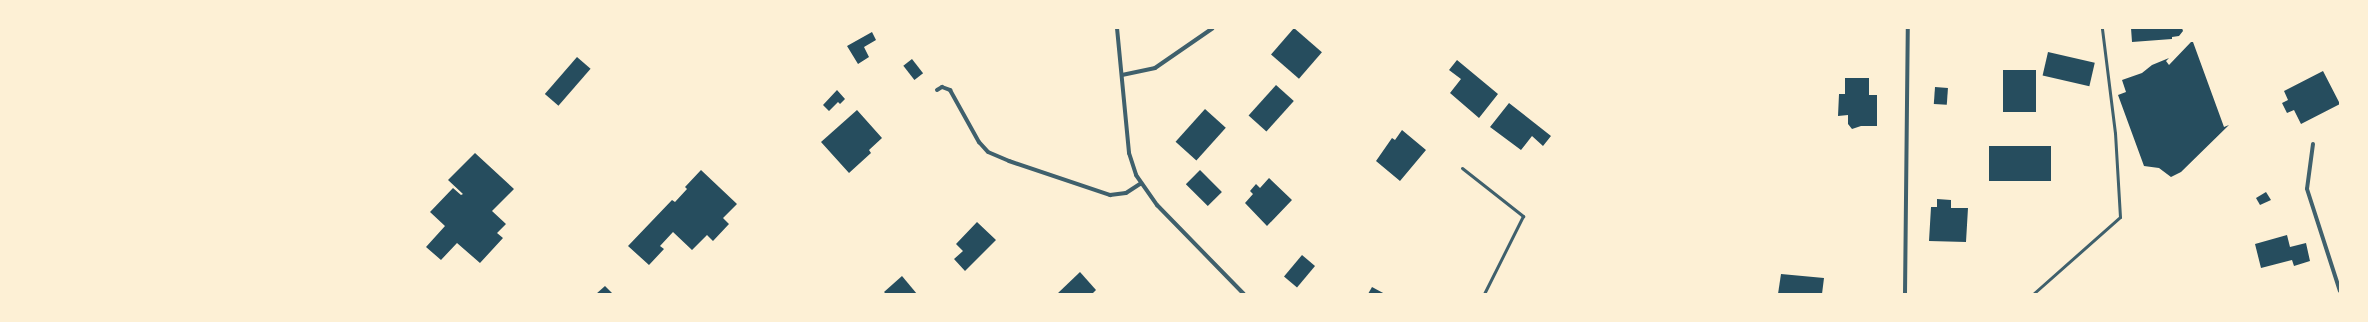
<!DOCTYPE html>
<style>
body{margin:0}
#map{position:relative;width:2368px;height:322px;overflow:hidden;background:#fdf0d5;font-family:"Source Sans 3",sans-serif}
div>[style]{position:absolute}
.building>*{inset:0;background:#264d5e;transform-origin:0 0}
.service>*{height:3px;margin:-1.5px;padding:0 1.5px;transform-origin:1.5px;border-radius:1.5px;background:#3f606c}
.minor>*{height:4px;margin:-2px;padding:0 2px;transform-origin:2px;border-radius:2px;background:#3f606c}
span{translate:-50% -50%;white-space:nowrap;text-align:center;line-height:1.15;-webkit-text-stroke:3px #fdf0d5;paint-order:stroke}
.frame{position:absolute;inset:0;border:29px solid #fdf0d5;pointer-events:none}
</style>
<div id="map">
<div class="building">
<i style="left:1294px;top:28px;width:37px;height:35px;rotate:41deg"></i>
<i style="clip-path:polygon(2131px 28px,2182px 28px,2183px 31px,2179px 36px,2172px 37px,2172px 39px,2132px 42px)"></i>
<i style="clip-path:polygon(872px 32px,876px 40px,864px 47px,869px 57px,858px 64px,847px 46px)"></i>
<i style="clip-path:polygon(2191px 42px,2193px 42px,2224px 127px,2229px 125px,2181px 172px,2171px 177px,2159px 168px,2144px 166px,2118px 95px,2126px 92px,2122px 80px,2142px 73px,2152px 65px,2169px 58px,2166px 61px,2169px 65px)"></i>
<i style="left:2048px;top:52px;width:48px;height:24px;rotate:13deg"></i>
<i style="left:577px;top:57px;width:18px;height:49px;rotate:41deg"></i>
<i style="left:912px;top:59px;width:18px;height:11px;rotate:52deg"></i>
<i style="clip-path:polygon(1457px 60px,1498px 94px,1479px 118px,1450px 93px,1461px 79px,1449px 70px)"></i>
<i style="left:2036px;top:70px;width:42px;height:33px;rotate:90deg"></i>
<i style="clip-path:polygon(2323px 71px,2340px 104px,2301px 124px,2294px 110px,2287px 113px,2282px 103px,2288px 100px,2284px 91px)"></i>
<i style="clip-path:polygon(1845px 78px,1869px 78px,1869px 95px,1877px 95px,1877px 126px,1861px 126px,1852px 129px,1848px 124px,1848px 115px,1838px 116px,1839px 94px,1845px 94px)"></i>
<i style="left:1276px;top:85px;width:24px;height:41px;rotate:42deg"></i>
<i style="left:1935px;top:87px;width:13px;height:17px;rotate:4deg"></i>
<i style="clip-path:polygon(837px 90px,845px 99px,840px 104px,838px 102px,829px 111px,823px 105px)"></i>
<i style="clip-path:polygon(1509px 103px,1551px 136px,1543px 146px,1532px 136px,1521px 150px,1490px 127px)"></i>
<i style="left:1205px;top:109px;width:28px;height:44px;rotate:42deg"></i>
<i style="clip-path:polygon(857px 110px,882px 138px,869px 150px,871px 153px,849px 173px,821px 142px)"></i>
<i style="clip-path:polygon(1402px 130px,1426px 150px,1400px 181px,1376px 161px,1392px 138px,1395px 140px)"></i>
<i style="left:1989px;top:146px;width:62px;height:35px"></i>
<i style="clip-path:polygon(475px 153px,514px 189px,492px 211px,506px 224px,497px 233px,503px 238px,480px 263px,457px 243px,441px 260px,426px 247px,445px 226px,430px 212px,453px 188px,461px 195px,463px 194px,448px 180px)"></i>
<i style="clip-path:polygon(701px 170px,737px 204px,723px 218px,729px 224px,713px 241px,707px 235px,692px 250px,673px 232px,660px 246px,664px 249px,649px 265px,628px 246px,672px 200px,675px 202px,687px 189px,685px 187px)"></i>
<i style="left:1200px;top:170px;width:31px;height:20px;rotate:45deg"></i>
<i style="clip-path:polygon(1269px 178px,1292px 200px,1267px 226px,1245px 203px,1253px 194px,1250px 191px,1256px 184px,1260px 188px)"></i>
<i style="clip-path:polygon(2266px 192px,2271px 200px,2260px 205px,2256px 198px)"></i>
<i style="clip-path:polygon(1937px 199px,1951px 200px,1951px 208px,1968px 208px,1966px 242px,1929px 241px,1931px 207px,1937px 207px)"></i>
<i style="clip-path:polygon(977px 222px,996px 240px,965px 271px,954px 259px,963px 251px,956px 244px)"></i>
<i style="clip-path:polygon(2287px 235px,2290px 247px,2306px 243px,2310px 261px,2294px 266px,2292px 260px,2261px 268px,2255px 244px)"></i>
<i style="left:1302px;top:255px;width:17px;height:28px;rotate:40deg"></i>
<i style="clip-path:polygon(1080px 272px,1096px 290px,1092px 294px,1057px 294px)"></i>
<i style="clip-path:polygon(1781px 274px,1824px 278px,1822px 294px,1778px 294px)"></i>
<i style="clip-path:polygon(902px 276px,917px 294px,886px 294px,884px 292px)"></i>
<i style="clip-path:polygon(605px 286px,613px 294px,596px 294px)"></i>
<i style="clip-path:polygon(1372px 287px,1385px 294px,1368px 294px)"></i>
</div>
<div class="service">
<i style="left:1462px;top:168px;width:78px;rotate:38.2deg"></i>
<i style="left:1523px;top:216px;width:87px;rotate:116.6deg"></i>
<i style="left:2033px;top:294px;width:116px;rotate:-41.5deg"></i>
<i style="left:2120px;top:217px;width:84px;rotate:-93.4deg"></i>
<i style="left:2115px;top:133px;width:106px;rotate:-97.1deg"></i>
</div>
<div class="minor">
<i style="left:1117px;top:28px;width:126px;rotate:84.5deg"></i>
<i style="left:1129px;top:153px;width:23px;rotate:72deg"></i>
<i style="left:1136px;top:175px;width:37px;rotate:55deg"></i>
<i style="left:1157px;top:205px;width:124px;rotate:45.7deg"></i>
<i style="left:1122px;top:75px;width:34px;rotate:-12deg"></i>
<i style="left:1155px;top:68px;width:70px;rotate:-34.6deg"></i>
<i style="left:937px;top:90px;width:6px;rotate:-31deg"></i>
<i style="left:942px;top:87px;width:9px;rotate:21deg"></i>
<i style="left:950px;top:90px;width:60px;rotate:60.9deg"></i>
<i style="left:979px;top:142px;width:13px;rotate:48deg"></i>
<i style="left:988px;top:152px;width:23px;rotate:23deg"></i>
<i style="left:1009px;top:161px;width:107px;rotate:18.6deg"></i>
<i style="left:1110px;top:195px;width:16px;rotate:-7deg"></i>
<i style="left:1126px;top:193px;width:17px;rotate:-33deg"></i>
<i style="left:2313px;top:144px;width:45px;rotate:97.6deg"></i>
<i style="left:2307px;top:189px;width:107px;rotate:72.1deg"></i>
<i style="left:1905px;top:294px;width:266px;rotate:-89.4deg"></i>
</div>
<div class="frame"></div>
</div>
